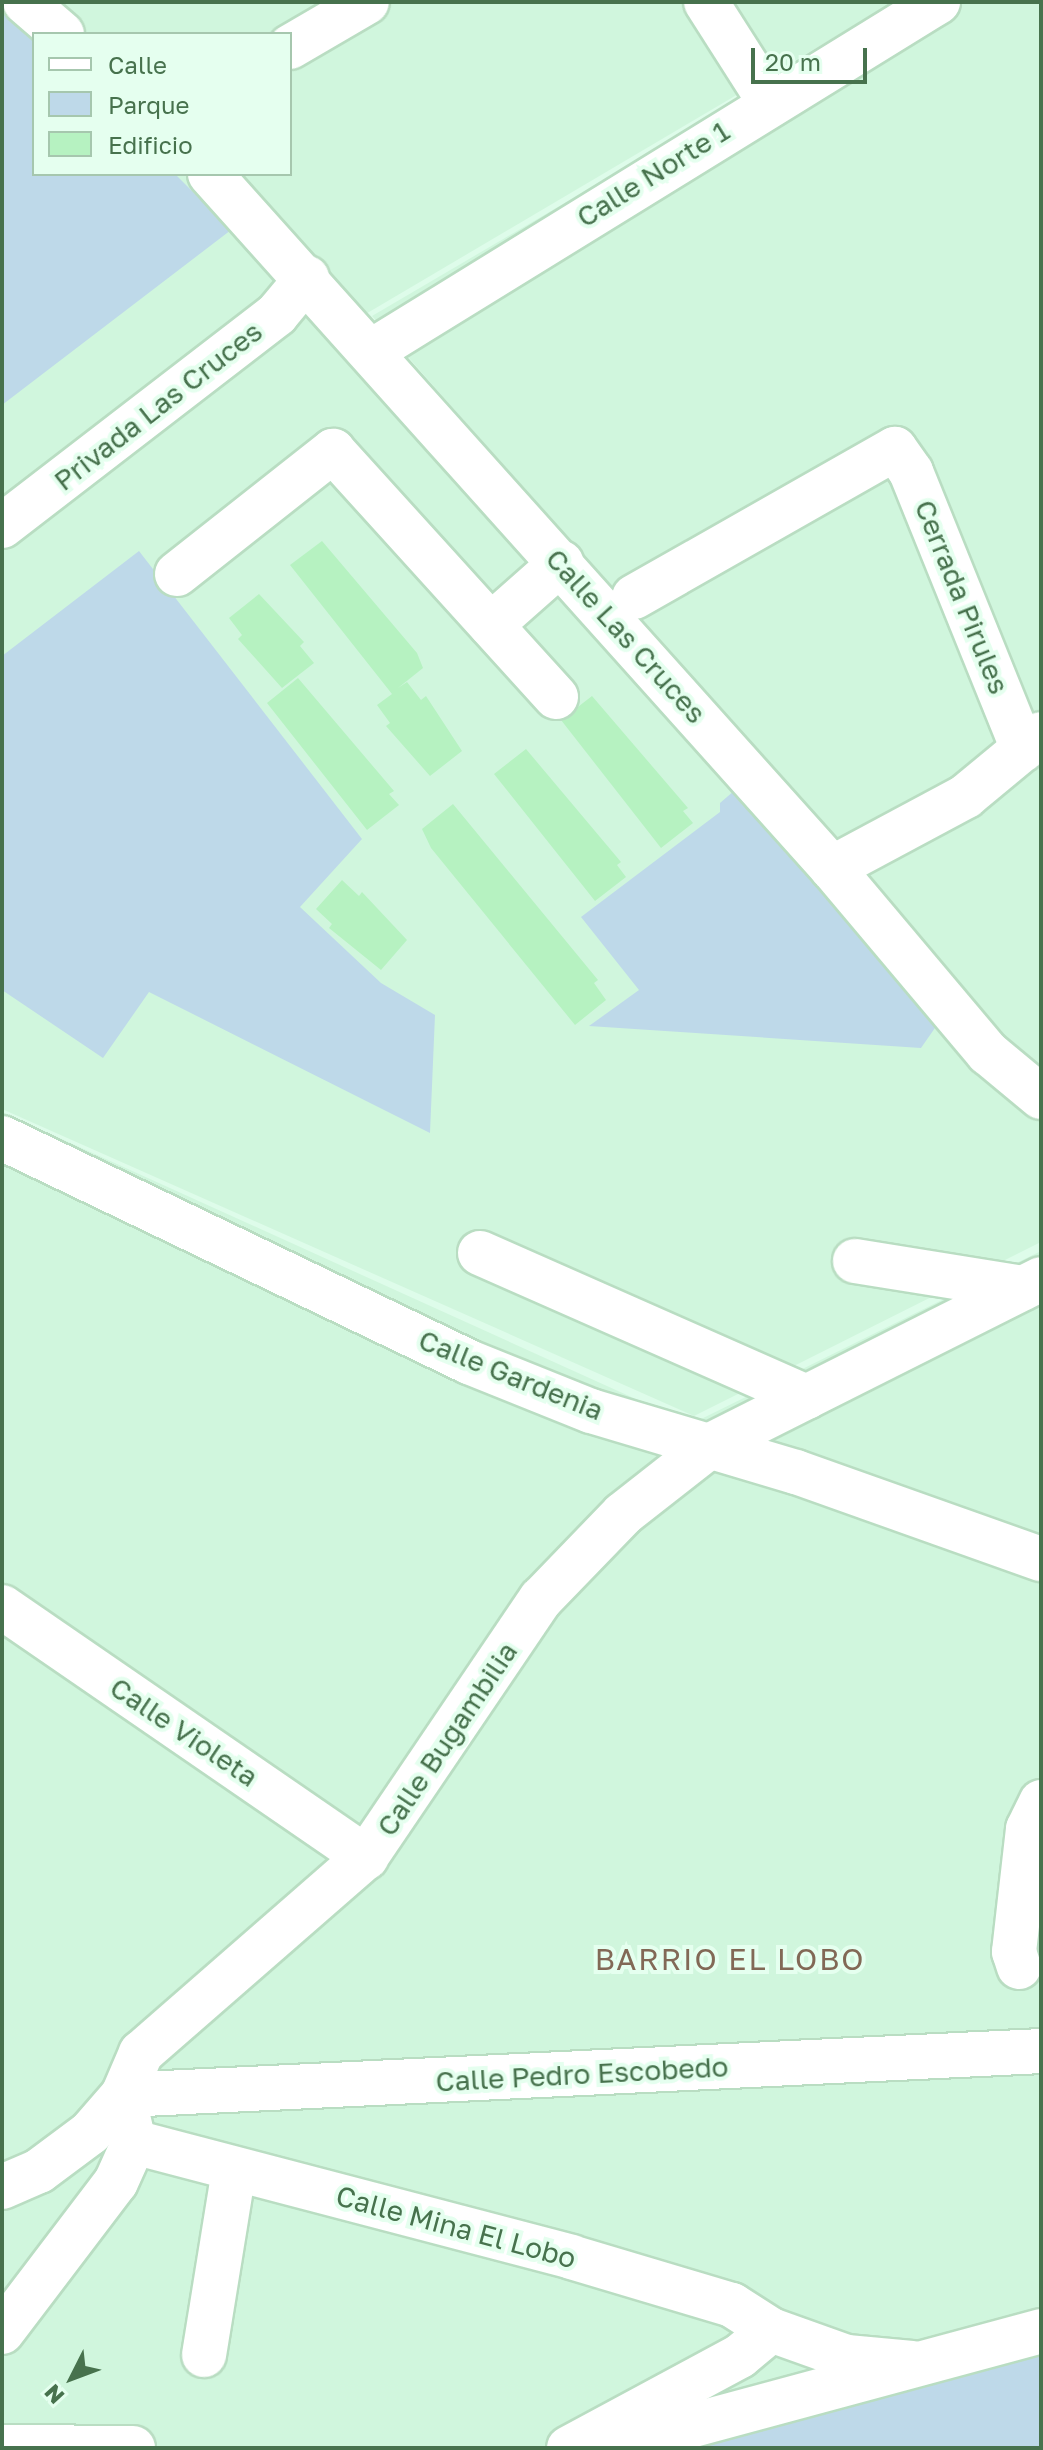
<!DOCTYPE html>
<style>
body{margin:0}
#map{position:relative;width:1043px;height:2450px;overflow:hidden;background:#defcea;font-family:"Golos Text",sans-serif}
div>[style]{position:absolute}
.residential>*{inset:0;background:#d0f6dd}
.green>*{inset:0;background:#bed9e9}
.building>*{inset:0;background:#b6f2c1}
.roads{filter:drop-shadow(2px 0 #b9ddc2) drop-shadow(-2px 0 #b9ddc2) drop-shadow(0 2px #b9ddc2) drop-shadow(0 -2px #b9ddc2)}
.minor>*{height:44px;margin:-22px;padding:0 22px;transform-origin:22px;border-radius:22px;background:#fff}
span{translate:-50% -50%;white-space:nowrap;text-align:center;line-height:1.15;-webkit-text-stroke:8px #e5ffef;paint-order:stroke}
.street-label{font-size:28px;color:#47724d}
.neighbourhood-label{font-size:30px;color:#826956;letter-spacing:2px}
.frame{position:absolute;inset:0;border:4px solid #47724d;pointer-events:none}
.legend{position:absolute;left:32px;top:32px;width:260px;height:144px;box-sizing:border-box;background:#e5ffef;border:2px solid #a6c7ae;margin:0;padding:10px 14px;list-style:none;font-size:24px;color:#47724d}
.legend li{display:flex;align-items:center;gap:16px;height:40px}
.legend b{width:40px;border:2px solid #a6c7ae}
.north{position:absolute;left:32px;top:2338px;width:80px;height:80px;-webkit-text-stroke:6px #e5ffef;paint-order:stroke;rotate:228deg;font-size:22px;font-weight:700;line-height:32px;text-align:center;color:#47724d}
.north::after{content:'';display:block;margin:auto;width:28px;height:36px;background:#47724d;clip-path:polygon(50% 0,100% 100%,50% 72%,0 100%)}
.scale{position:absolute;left:751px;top:48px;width:116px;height:36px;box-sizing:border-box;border:4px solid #47724d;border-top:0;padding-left:10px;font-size:24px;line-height:28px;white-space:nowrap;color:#47724d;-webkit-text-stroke:6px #e5ffef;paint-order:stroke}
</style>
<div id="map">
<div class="residential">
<i style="clip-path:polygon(evenodd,2px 2px,894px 2px,364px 315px,1006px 1045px,1041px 1075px,1041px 1242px,694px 1416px,2px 1109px,2px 2px,34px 34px,290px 34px,290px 174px,34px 174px,34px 34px)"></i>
<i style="clip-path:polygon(907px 2px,1041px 2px,1041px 1067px,1012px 1043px,372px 316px)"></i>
<i style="clip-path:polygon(2px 1112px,691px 1424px,1041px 1251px,1041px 2308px,564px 2448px,2px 2448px)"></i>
</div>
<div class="green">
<i style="clip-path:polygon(2px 2px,34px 34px,34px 174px,175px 174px,231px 230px,2px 405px)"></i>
<i style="clip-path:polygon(139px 551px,362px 839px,300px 907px,381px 983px,435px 1015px,430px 1133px,149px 992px,103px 1058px,2px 990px,2px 656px)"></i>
<i style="clip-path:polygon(742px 784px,944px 1015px,921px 1048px,589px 1026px,639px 990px,581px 917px,720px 812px,720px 803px)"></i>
<i style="clip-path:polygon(1041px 2323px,1041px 2448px,624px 2448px)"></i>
</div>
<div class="building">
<i style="clip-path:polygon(322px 541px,417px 653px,423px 668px,398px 688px,407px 682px,421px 700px,426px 696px,462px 751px,430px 776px,386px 726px,390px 723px,377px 705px,392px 694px,290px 565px)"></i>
<i style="clip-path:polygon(259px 594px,304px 642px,300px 646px,314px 663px,282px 688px,238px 639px,242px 635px,229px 618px)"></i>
<i style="clip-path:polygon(298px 678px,394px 791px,389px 794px,399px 805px,367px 830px,267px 703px)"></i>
<i style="clip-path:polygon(592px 696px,688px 808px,683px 811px,693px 823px,661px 848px,561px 720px)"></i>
<i style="clip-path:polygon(526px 749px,621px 862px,617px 865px,626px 877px,595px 901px,494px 774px)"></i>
<i style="clip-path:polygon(453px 804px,598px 980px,594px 983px,606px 1000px,575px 1025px,431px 848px,422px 829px)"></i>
<i style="clip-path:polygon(342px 880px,359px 896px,362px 892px,407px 940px,381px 970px,329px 928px,332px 924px,316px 909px)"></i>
</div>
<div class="roads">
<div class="minor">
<i style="left:25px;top:2px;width:49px;rotate:40.9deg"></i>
<i style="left:706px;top:2px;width:117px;rotate:57.5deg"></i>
<i style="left:290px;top:47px;width:89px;rotate:-30.3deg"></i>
<i style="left:210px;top:174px;width:932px;rotate:48.13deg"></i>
<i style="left:832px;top:868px;width:242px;rotate:49.9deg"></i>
<i style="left:988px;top:1053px;width:69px;rotate:39.7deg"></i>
<i style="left:372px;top:351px;width:665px;rotate:-31.66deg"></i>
<i style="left:2px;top:526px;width:347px;rotate:-37.6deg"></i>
<i style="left:277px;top:314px;width:47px;rotate:-50.2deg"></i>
<i style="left:177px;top:574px;width:199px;rotate:-38.3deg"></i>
<i style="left:333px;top:451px;width:332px;rotate:47.8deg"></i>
<i style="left:634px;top:597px;width:300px;rotate:-29.6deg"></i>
<i style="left:895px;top:449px;width:28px;rotate:55deg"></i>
<i style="left:911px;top:472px;width:299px;rotate:68deg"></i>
<i style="left:491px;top:625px;width:94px;rotate:-41.5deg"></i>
<i style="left:832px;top:868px;width:152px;rotate:-28.2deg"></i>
<i style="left:966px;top:796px;width:97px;rotate:-39.6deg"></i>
<i style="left:2px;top:1138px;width:518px;rotate:25.63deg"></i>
<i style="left:469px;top:1362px;width:131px;rotate:21.9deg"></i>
<i style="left:591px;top:1411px;width:214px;rotate:16.6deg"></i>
<i style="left:796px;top:1472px;width:260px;rotate:19.6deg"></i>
<i style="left:480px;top:1253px;width:357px;rotate:23.8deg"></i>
<i style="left:855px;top:1261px;width:170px;rotate:9.1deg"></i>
<i style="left:2px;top:1607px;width:442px;rotate:34.5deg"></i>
<i style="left:1019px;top:1967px;width:16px;rotate:-108deg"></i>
<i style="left:1014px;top:1952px;width:124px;rotate:-83.5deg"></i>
<i style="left:1028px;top:1829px;width:30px;rotate:-64deg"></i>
<i style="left:134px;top:2142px;width:452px;rotate:14.7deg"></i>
<i style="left:571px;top:2257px;width:168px;rotate:16.6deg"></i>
<i style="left:732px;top:2305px;width:46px;rotate:32.7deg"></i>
<i style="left:771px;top:2330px;width:81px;rotate:19.6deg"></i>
<i style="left:847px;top:2357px;width:65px;rotate:5.3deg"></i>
<i style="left:2px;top:2187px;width:40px;rotate:-23.4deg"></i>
<i style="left:39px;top:2171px;width:64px;rotate:-36.7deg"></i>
<i style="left:90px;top:2133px;width:50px;rotate:-49deg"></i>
<i style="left:123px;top:2095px;width:919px;rotate:-2.74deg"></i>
<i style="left:2px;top:2332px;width:188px;rotate:-52.8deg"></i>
<i style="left:116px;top:2182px;width:44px;rotate:-65.8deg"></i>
<i style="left:134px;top:2142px;width:48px;rotate:-103.2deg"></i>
<i style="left:123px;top:2095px;width:46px;rotate:-66.8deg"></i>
<i style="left:141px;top:2053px;width:298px;rotate:-41.1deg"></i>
<i style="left:366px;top:1857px;width:312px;rotate:-55.9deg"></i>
<i style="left:541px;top:1599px;width:118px;rotate:-46deg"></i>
<i style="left:623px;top:1514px;width:112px;rotate:-38.1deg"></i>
<i style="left:711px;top:1445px;width:369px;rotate:-26.7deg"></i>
<i style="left:204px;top:2355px;width:188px;rotate:-80.8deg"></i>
<i style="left:2px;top:2447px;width:131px;rotate:0.4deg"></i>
<i style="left:569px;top:2448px;width:194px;rotate:-28.3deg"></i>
<i style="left:740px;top:2356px;width:40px;rotate:-40deg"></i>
<i style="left:608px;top:2448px;width:449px;rotate:-15.1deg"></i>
</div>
</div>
<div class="street-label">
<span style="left:653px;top:174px;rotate:-32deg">Calle Norte 1</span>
<span style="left:158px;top:406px;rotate:-38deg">Privada Las Cruces</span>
<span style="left:962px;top:597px;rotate:68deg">Cerrada Pirules</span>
<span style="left:626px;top:636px;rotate:48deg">Calle Las Cruces</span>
<span style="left:511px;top:1375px;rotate:22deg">Calle Gardenia</span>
<span style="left:184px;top:1732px;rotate:34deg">Calle Violeta</span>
<span style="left:447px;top:1739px;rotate:-56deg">Calle Bugambilia</span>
<span style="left:582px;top:2074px;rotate:-3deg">Calle Pedro Escobedo</span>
<span style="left:456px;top:2227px;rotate:15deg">Calle Mina El Lobo</span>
</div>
<div class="neighbourhood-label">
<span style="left:730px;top:1959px">BARRIO EL LOBO</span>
</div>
<div class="frame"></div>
<ul class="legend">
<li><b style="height:10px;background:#fff"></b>Calle</li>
<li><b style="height:22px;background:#bed9e9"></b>Parque</li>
<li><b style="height:22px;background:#b6f2c1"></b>Edificio</li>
</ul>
<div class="north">N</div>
<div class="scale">20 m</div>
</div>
